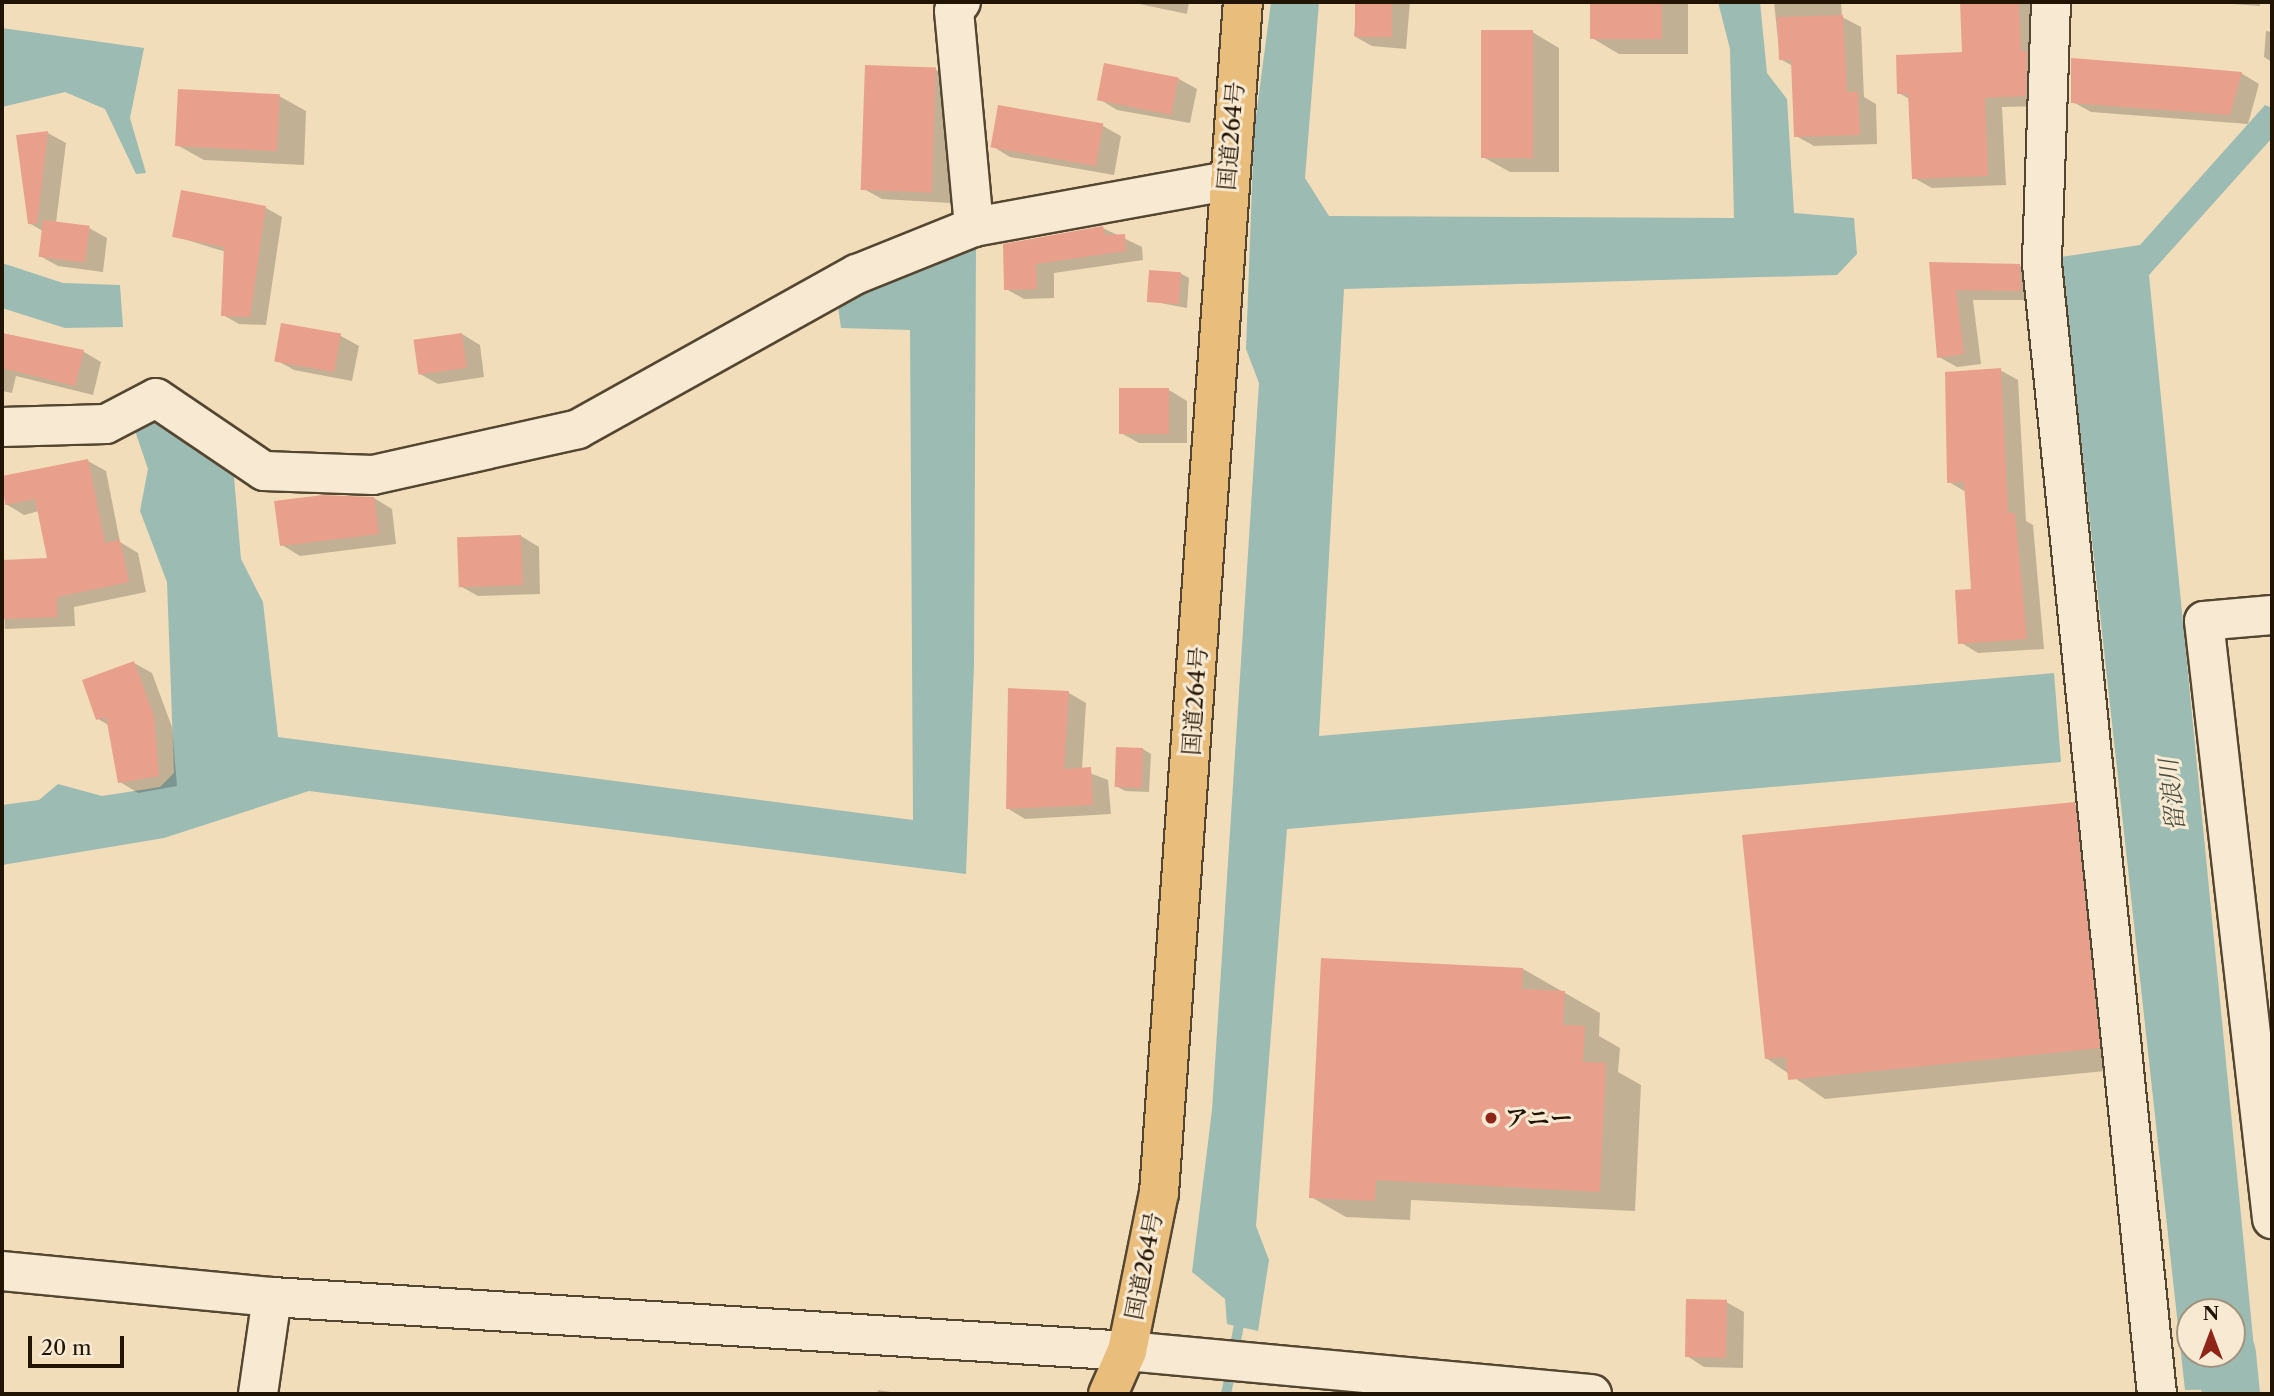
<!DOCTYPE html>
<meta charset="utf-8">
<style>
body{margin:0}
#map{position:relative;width:2274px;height:1396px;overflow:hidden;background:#f2ddba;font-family:"Libre Caslon Text","Noto Serif JP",serif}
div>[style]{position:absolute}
.water>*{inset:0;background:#9bbbb3}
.shadow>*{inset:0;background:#0003}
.stream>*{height:10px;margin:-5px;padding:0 5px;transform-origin:5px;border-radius:5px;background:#9bbbb3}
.river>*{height:58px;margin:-29px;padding:0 29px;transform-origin:29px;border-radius:29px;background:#9bbbb3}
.building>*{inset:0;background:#e8a08d;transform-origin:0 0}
.roads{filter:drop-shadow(2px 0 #554631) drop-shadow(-2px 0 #554631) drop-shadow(0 2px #554631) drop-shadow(0 -2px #554631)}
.minor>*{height:38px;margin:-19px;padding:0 19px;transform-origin:19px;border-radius:19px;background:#f7e9d2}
.highway>*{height:38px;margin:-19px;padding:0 19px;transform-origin:19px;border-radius:19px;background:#e9be7d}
.dots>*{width:19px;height:19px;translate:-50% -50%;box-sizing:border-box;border:4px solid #f7e9d2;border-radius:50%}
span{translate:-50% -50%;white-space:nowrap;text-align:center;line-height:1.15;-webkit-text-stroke:6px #f7e9d2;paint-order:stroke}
.street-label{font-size:23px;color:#211403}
.poi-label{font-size:23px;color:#211403;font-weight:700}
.left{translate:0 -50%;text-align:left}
.water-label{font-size:24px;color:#4c4e41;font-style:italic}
.frame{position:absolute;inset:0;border:4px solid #211403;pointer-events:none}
.north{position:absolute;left:2176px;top:1298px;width:70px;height:70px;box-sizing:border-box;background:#f7e9d2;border:2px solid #a1947f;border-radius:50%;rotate:0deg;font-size:19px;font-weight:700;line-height:28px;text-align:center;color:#211403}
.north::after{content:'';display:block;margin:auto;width:24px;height:32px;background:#8f2418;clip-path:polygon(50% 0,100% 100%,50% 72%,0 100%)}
.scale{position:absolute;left:28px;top:1336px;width:96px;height:32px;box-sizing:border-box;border:4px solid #211403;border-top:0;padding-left:9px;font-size:21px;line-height:24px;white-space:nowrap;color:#211403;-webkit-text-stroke:5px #f7e9d2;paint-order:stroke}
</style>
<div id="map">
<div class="water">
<i style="clip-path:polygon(1271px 2px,1319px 2px,1305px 178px,1329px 216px,1734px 218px,1730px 49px,1718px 2px,1760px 2px,1767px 73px,1787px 99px,1794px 213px,1854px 218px,1857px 254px,1837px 275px,1344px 289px,1319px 736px,2054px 673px,2061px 762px,1287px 829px,1256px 1226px,1269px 1260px,1258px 1331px,1227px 1324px,1225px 1299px,1192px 1272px,1212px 1110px,1259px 383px,1246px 349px,1254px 132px)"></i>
<i style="clip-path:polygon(2px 28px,144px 48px,130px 118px,146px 173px,136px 174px,105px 109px,65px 92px,2px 107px)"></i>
<i style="clip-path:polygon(evenodd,2265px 105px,2272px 108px,2272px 138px,2149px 275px,2258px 1389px,2185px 1390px,2061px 257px,2140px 245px,2265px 105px,2190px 1312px,2232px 1312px,2232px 1354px,2190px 1354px,2190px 1312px)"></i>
<i style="clip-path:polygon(976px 245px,974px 666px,966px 874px,309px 791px,164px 838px,2px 865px,2px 805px,39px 800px,58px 784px,102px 796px,160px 787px,174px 773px,167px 582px,140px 511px,148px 469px,133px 425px,160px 417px,189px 430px,234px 477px,241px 559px,263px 602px,278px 737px,913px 820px,910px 330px,841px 328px,837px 299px)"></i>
<i style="clip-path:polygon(2px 263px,63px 283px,120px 285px,123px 327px,65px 328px,2px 308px)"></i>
</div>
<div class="shadow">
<i style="clip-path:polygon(1130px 2px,1189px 2px,1187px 14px)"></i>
<i style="clip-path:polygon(1357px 2px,1410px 2px,1406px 49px,1372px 46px,1354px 36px)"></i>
<i style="clip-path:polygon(1592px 2px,1688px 2px,1688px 54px,1619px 54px,1592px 38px)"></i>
<i style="clip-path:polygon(1774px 2px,1841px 2px,1842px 17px,1861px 27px,1864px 97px,1876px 104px,1877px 144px,1814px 146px,1796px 136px,1793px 66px,1780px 59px)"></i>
<i style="clip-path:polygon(1962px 2px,2036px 2px,2043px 106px,2002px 107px,2006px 185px,1932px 188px,1914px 178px,1911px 100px,1899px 93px,1964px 54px)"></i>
<i style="clip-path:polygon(2205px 2px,2260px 2px,2260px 6px)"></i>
<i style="clip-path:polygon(2266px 31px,2272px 32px,2272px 62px,2264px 57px)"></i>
<i style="clip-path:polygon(1532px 32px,1559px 48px,1559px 172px,1510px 172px,1483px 157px)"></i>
<i style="clip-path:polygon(1105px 65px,1179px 79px,1197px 89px,1190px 123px,1117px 110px,1099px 99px)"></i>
<i style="clip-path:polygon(867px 67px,936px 70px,954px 80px,951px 203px,882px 199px,864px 189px)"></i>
<i style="clip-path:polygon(2241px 73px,2259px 84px,2248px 124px,2091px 112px,2073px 102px)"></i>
<i style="clip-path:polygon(279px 96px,306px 111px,304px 165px,204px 160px,177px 145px)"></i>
<i style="clip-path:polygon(1000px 107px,1103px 126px,1121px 136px,1114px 175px,1010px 157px,992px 146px)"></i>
<i style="clip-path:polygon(48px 133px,66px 143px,56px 223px,89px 228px,107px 238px,103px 272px,58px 266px,40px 256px,43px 231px,29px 223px,18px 136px)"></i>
<i style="clip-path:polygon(266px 208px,282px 217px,266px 325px,239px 324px,223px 315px,226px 252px,174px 236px)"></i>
<i style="clip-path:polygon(1103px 228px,1142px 247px,1143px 260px,1054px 273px,1054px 298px,1024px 299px,1006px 289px,1005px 245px)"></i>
<i style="clip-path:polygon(1931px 264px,2020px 266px,2038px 276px,2038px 300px,1973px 300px,1981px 364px,1957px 367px,1939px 357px)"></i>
<i style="clip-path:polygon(1180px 273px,1189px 278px,1187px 308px,1150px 301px)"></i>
<i style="clip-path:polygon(282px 325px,341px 336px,359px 346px,352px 381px,294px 370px,276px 360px)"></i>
<i style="clip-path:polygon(2px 333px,84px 352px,101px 362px,93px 395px,16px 376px,12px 393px,2px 391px)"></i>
<i style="clip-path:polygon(462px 334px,480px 345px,484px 377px,438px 384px,420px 374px)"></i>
<i style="clip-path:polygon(2000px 370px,2018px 380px,2026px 521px,2033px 525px,2044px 649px,1978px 653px,1960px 642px,1973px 591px,1966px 492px,1949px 482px)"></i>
<i style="clip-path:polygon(1169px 390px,1187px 401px,1187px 443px,1139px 443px,1121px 433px)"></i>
<i style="clip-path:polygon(88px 461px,106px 471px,120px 542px,138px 553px,146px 592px,74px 607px,75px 626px,5px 629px,2px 562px,49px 560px,39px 511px,24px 515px,6px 504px,2px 478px)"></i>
<i style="clip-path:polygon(374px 498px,392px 509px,396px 544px,300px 556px,282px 545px)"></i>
<i style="clip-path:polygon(521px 536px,539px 547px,540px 594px,478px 596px,460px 586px)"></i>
<i style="clip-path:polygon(134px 663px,152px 673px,172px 727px,177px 786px,138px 793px,120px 782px,110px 726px,98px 719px)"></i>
<i style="clip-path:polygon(1069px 693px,1086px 703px,1082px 770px,1108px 780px,1111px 814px,1025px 819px,1007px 808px)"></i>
<i style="clip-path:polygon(1143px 749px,1151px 754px,1149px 792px,1125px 791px,1116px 786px)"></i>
<i style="clip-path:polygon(2074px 804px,2110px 824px,2135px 1068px,1825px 1099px,1766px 1058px)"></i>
<i style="clip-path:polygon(1523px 969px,1600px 1013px,1599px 1036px,1620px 1048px,1618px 1072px,1641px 1085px,1635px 1211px,1411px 1200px,1410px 1220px,1346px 1217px,1311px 1197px)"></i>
<i style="clip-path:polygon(1726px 1302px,1744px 1312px,1743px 1368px,1704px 1367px,1687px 1356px)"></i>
<i style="clip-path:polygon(878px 1390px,904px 1394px,877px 1394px)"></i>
</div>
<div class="stream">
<i style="left:1233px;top:1355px;width:41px;rotate:-78.7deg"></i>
<i style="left:1226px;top:1394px;width:25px;rotate:-78deg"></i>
</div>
<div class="river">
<i style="left:2227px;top:1354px;width:40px;rotate:84.3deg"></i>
</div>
<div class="building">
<i style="left:1355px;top:2px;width:37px;height:35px"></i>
<i style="left:1590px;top:2px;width:72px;height:37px"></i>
<i style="clip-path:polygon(1960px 2px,2019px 2px,2021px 51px,2027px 51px,2026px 96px,1985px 98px,1988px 176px,1912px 179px,1908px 94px,1897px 94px,1896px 55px,1962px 52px)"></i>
<i style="clip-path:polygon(1843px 15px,1847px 92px,1858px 92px,1860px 135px,1794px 137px,1791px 60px,1779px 60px,1777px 17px)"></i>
<i style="left:1481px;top:30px;width:52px;height:128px"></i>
<i style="clip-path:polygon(2071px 58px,2186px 67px,2242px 72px,2230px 115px,2071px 103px)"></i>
<i style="left:1104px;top:63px;width:76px;height:38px;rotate:11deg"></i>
<i style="left:865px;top:65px;width:71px;height:125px;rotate:2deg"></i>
<i style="left:178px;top:89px;width:102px;height:57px;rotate:3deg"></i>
<i style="left:998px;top:105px;width:107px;height:43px;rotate:10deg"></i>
<i style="clip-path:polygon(48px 131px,37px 224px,28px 224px,16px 135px)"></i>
<i style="clip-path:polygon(181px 190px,266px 206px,250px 317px,221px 316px,224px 247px,172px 237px)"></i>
<i style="left:43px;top:220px;width:47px;height:37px;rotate:7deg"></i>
<i style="clip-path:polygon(1103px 226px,1105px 235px,1125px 234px,1126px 251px,1036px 264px,1037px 289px,1004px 290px,1003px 244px)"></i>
<i style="clip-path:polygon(1929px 262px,2020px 264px,2021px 291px,1956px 290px,1964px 354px,1937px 358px)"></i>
<i style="left:1149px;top:270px;width:32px;height:32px;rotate:4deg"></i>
<i style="left:281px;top:323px;width:61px;height:39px;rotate:10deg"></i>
<i style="clip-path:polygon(2px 333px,84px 350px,75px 386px,2px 368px)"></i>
<i style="left:462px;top:333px;width:35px;height:49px;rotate:82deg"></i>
<i style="clip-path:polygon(2001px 368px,2008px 513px,2015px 513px,2027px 639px,1958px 644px,1955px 590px,1971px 589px,1964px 482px,1947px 483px,1945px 372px)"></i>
<i style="left:1119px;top:388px;width:50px;height:46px"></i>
<i style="clip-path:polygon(88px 459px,105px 543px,120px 540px,129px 582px,57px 597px,57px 617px,2px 619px,2px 560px,47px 558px,35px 499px,5px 505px,2px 476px)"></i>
<i style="clip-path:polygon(323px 495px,374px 497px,379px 534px,280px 546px,274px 501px)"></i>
<i style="left:521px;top:535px;width:50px;height:64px;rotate:88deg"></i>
<i style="clip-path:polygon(134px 661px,154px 716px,159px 776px,118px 783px,106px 717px,96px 720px,82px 680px)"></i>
<i style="clip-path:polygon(1008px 688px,1069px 691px,1064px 769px,1091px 767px,1093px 805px,1006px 809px)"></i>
<i style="left:1116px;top:747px;width:27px;height:40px;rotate:2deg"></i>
<i style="clip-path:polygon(2075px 802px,2100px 1048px,1788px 1080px,1786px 1057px,1765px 1059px,1742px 835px)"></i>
<i style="clip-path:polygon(1321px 958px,1523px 968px,1522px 989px,1565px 991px,1563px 1025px,1585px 1026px,1583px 1062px,1606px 1063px,1600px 1192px,1376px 1180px,1375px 1201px,1309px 1198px)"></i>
<i style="left:1686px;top:1299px;width:41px;height:58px;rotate:1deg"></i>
</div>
<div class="roads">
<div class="minor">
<i style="left:961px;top:2px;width:11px;rotate:128deg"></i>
<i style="left:954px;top:11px;width:217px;rotate:84.7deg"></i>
<i style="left:2051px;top:2px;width:262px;rotate:92deg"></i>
<i style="left:2042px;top:264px;width:1136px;rotate:84.19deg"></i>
<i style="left:2px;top:427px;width:104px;rotate:-1.7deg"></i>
<i style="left:106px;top:424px;width:56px;rotate:-27.5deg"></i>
<i style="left:156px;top:398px;width:130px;rotate:34.1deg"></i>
<i style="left:264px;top:471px;width:109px;rotate:2.1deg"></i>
<i style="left:373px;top:475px;width:210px;rotate:-12.6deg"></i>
<i style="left:578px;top:429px;width:319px;rotate:-29.1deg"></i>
<i style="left:857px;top:274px;width:126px;rotate:-21.9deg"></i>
<i style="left:974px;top:227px;width:257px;rotate:-10.3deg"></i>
<i style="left:2272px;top:615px;width:68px;rotate:175deg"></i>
<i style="left:2204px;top:621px;width:602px;rotate:83.51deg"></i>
<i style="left:2px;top:1271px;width:271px;rotate:5.5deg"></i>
<i style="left:272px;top:1297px;width:857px;rotate:3.61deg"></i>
<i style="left:1127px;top:1351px;width:467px;rotate:5.3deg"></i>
<i style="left:258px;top:1394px;width:98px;rotate:-81.8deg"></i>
</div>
<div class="highway">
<i style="left:1108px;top:1394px;width:47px;rotate:-66.2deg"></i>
<i style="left:1127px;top:1351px;width:161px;rotate:-78.6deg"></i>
<i style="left:1159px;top:1193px;width:1194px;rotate:-85.97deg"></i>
</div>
</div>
<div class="dots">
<i style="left:1491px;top:1118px;background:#8f2418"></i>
</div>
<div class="street-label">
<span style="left:1231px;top:136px;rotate:-85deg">国道264号</span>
<span style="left:1195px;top:701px;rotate:-86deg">国道264号</span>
<span style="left:1144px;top:1266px;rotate:-79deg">国道264号</span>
</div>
<div class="poi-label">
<span class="left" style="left:1505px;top:1118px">アニー</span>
</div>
<div class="water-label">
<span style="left:2172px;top:795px;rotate:-96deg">留浪川</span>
</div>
<div class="frame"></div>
<div class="north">N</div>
<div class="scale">20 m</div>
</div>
